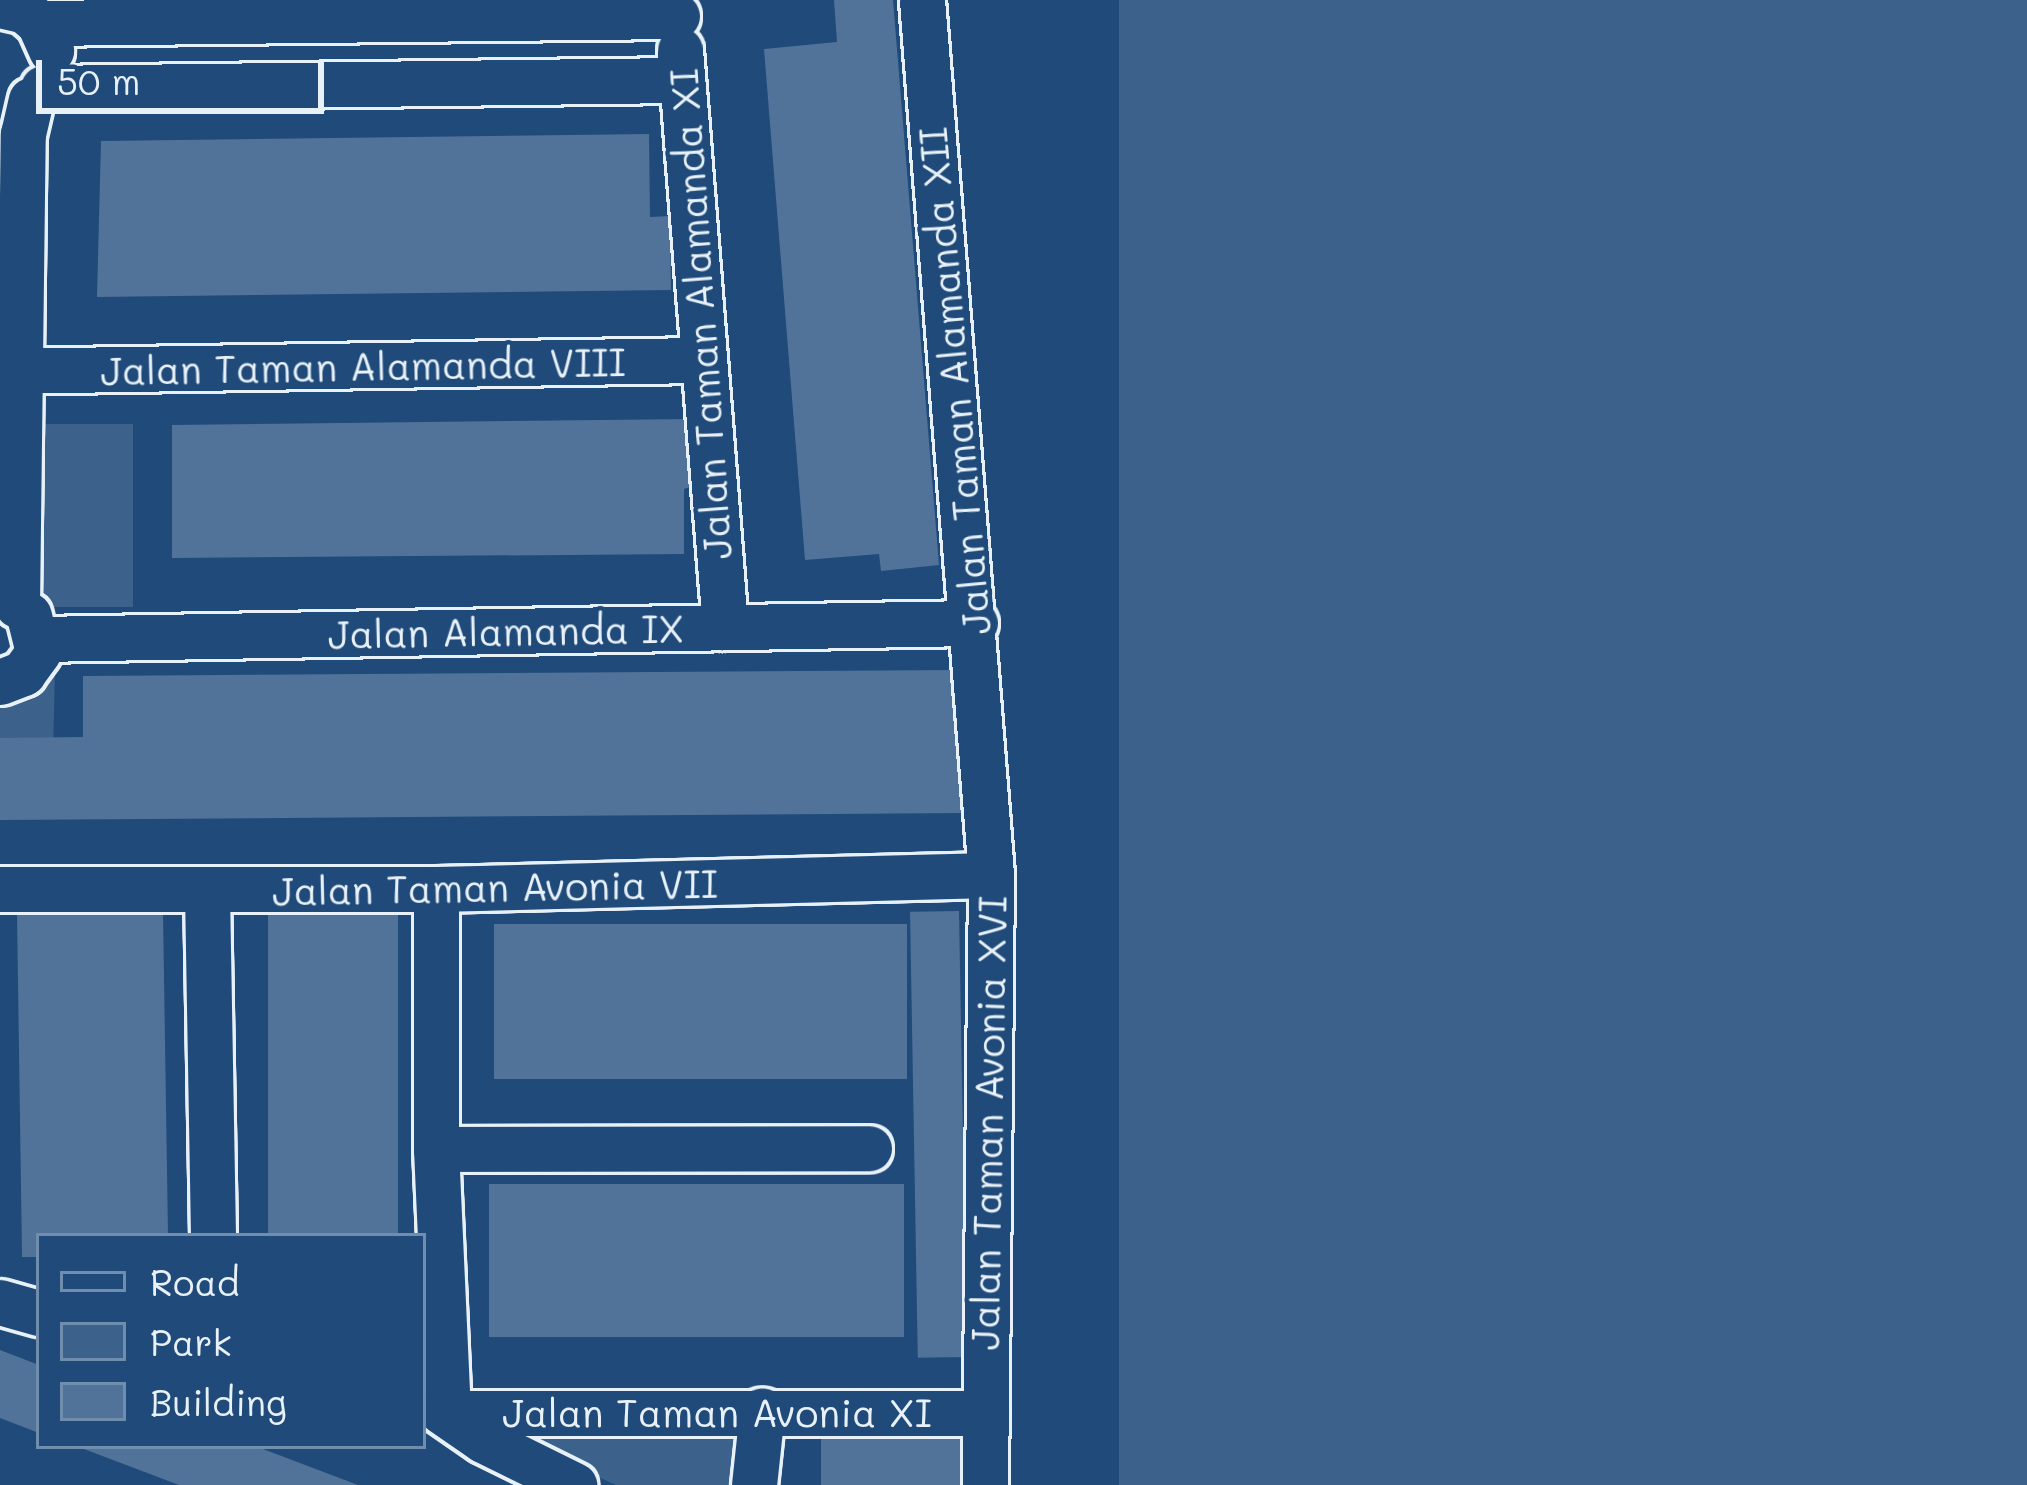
<!DOCTYPE html>
<style>
body{margin:0}
#map{position:relative;width:2027px;height:1485px;overflow:hidden;background:#1f4a7a;font-family:Mali,sans-serif}
div>[style]{position:absolute}
.green>*{inset:0;background:#3c628c;transform-origin:0 0}
.building>*{inset:0;background:#517399;transform-origin:0 0}
.roads{filter:drop-shadow(3px 0 #e8f1f8) drop-shadow(-3px 0 #e8f1f8) drop-shadow(0 3px #e8f1f8) drop-shadow(0 -3px #e8f1f8)}
.minor>*{height:45px;margin:-22.5px;padding:0 22.5px;transform-origin:22.5px;border-radius:22.5px;background:#1f4a7a}
span{translate:-50% -50%;white-space:nowrap;text-align:center;line-height:1.15;-webkit-text-stroke:9px #1f4a7a;paint-order:stroke}
.street-label{font-size:39px;color:#e8f1f8}
.legend{position:absolute;left:36px;top:1233px;width:390px;height:216px;box-sizing:border-box;background:#1f4a7a;border:3px solid #6f8dac;margin:0;padding:15px 21px;list-style:none;font-size:36px;color:#e8f1f8}
.legend li{display:flex;align-items:center;gap:24px;height:60px}
.legend b{width:60px;border:3px solid #6f8dac}
.scale{position:absolute;left:36px;top:60px;width:288px;height:54px;box-sizing:border-box;border:6px solid #e8f1f8;border-top:0;padding-left:15px;font-size:36px;line-height:42px;white-space:nowrap;color:#e8f1f8;-webkit-text-stroke:9px #1f4a7a;paint-order:stroke}
</style>
<div id="map">
<div class="green">
<i style="left:1119px;top:0;width:908px;height:1485px"></i>
<i style="left:42px;top:424px;width:91px;height:183px"></i>
<i style="clip-path:polygon(41px 670px,55px 670px,53px 753px,0 752px,0 697px)"></i>
<i style="clip-path:polygon(739px 1429px,735px 1485px,616px 1485px,504px 1435px)"></i>
</div>
<div class="building">
<i style="clip-path:polygon(834px 0,893px 0,939px 565px,881px 571px,879px 554px,805px 560px,764px 49px,837px 42px)"></i>
<i style="clip-path:polygon(649px 134px,650px 217px,670px 216px,671px 290px,97px 297px,101px 141px)"></i>
<i style="clip-path:polygon(692px 419px,693px 486px,684px 489px,684px 554px,172px 558px,172px 425px)"></i>
<i style="clip-path:polygon(957px 670px,957px 731px,966px 730px,966px 813px,0 820px,0 738px,83px 737px,83px 676px)"></i>
<i style="left:398px;top:909px;width:327px;height:130px;rotate:90deg"></i>
<i style="clip-path:polygon(163px 911px,168px 1236px,39px 1236px,39px 1257px,22px 1257px,17px 914px)"></i>
<i style="left:959px;top:911px;width:446px;height:49px;rotate:89deg"></i>
<i style="left:907px;top:924px;width:155px;height:413px;rotate:90deg"></i>
<i style="left:904px;top:1184px;width:153px;height:415px;rotate:90deg"></i>
<i style="clip-path:polygon(0 1350px,39px 1365px,39px 1433px,0 1418px)"></i>
<i style="left:965px;top:1435px;width:50px;height:144px;rotate:90deg"></i>
<i style="clip-path:polygon(76px 1446px,255px 1446px,358px 1485px,179px 1485px)"></i>
</div>
<div class="roads">
<div class="minor">
<i style="left:922px;top:0;width:878px;rotate:85.49deg"></i>
<i style="left:991px;top:875px;width:610px;rotate:90.56deg"></i>
<i style="left:0;top:5px;width:26px;rotate:13deg"></i>
<i style="left:25px;top:11px;width:18px;rotate:41deg"></i>
<i style="left:39px;top:23px;width:30px;rotate:66deg"></i>
<i style="left:39px;top:23px;width:638px;rotate:-0.63deg"></i>
<i style="left:680px;top:50px;width:579px;rotate:85.54deg"></i>
<i style="left:43px;top:88px;width:639px;rotate:-0.72deg"></i>
<i style="left:0;top:371px;width:703px;rotate:-0.9deg"></i>
<i style="left:17px;top:605px;width:471px;rotate:-89.3deg"></i>
<i style="left:23px;top:134px;width:35px;rotate:-77deg"></i>
<i style="left:38px;top:639px;width:937px;rotate:-0.98deg"></i>
<i style="left:0;top:682px;width:25px;rotate:-21deg"></i>
<i style="left:23px;top:673px;width:26px;rotate:-54deg"></i>
<i style="left:38px;top:652px;width:38px;rotate:-104deg"></i>
<i style="left:0;top:889px;width:436px"></i>
<i style="left:436px;top:889px;width:555px;rotate:-1.44deg"></i>
<i style="left:436px;top:889px;width:260px;rotate:90deg"></i>
<i style="left:436px;top:1149px;width:264px;rotate:87.4deg"></i>
<i style="left:448px;top:1413px;width:538px"></i>
<i style="left:207px;top:892px;width:344px;rotate:89deg"></i>
<i style="left:436px;top:1149px;width:433px;rotate:-0.1deg"></i>
<i style="left:0;top:1302px;width:41px;rotate:15.8deg"></i>
<i style="left:441px;top:1411px;width:51px;rotate:34.6deg"></i>
<i style="left:483px;top:1440px;width:102px;rotate:26.3deg"></i>
<i style="left:754px;top:1485px;width:75px;rotate:-83.9deg"></i>
</div>
</div>
<div class="street-label">
<span style="left:700px;top:314px;rotate:-94deg">Jalan Taman Alamanda XI</span>
<span style="left:363px;top:366px;rotate:-1deg">Jalan Taman Alamanda VIII</span>
<span style="left:954px;top:381px;rotate:-95deg">Jalan Taman Alamanda XII</span>
<span style="left:506px;top:631px;rotate:-1deg">Jalan Alamanda IX</span>
<span style="left:495px;top:887px;rotate:-1deg">Jalan Taman Avonia VII</span>
<span style="left:988px;top:1123px;rotate:-89deg">Jalan Taman Avonia XVI</span>
<span style="left:717px;top:1412px">Jalan Taman Avonia XI</span>
</div>
<ul class="legend">
<li><b style="height:15px;background:#1f4a7a"></b>Road</li>
<li><b style="height:33px;background:#3c628c"></b>Park</li>
<li><b style="height:33px;background:#517399"></b>Building</li>
</ul>
<div class="scale">50 m</div>
</div>
